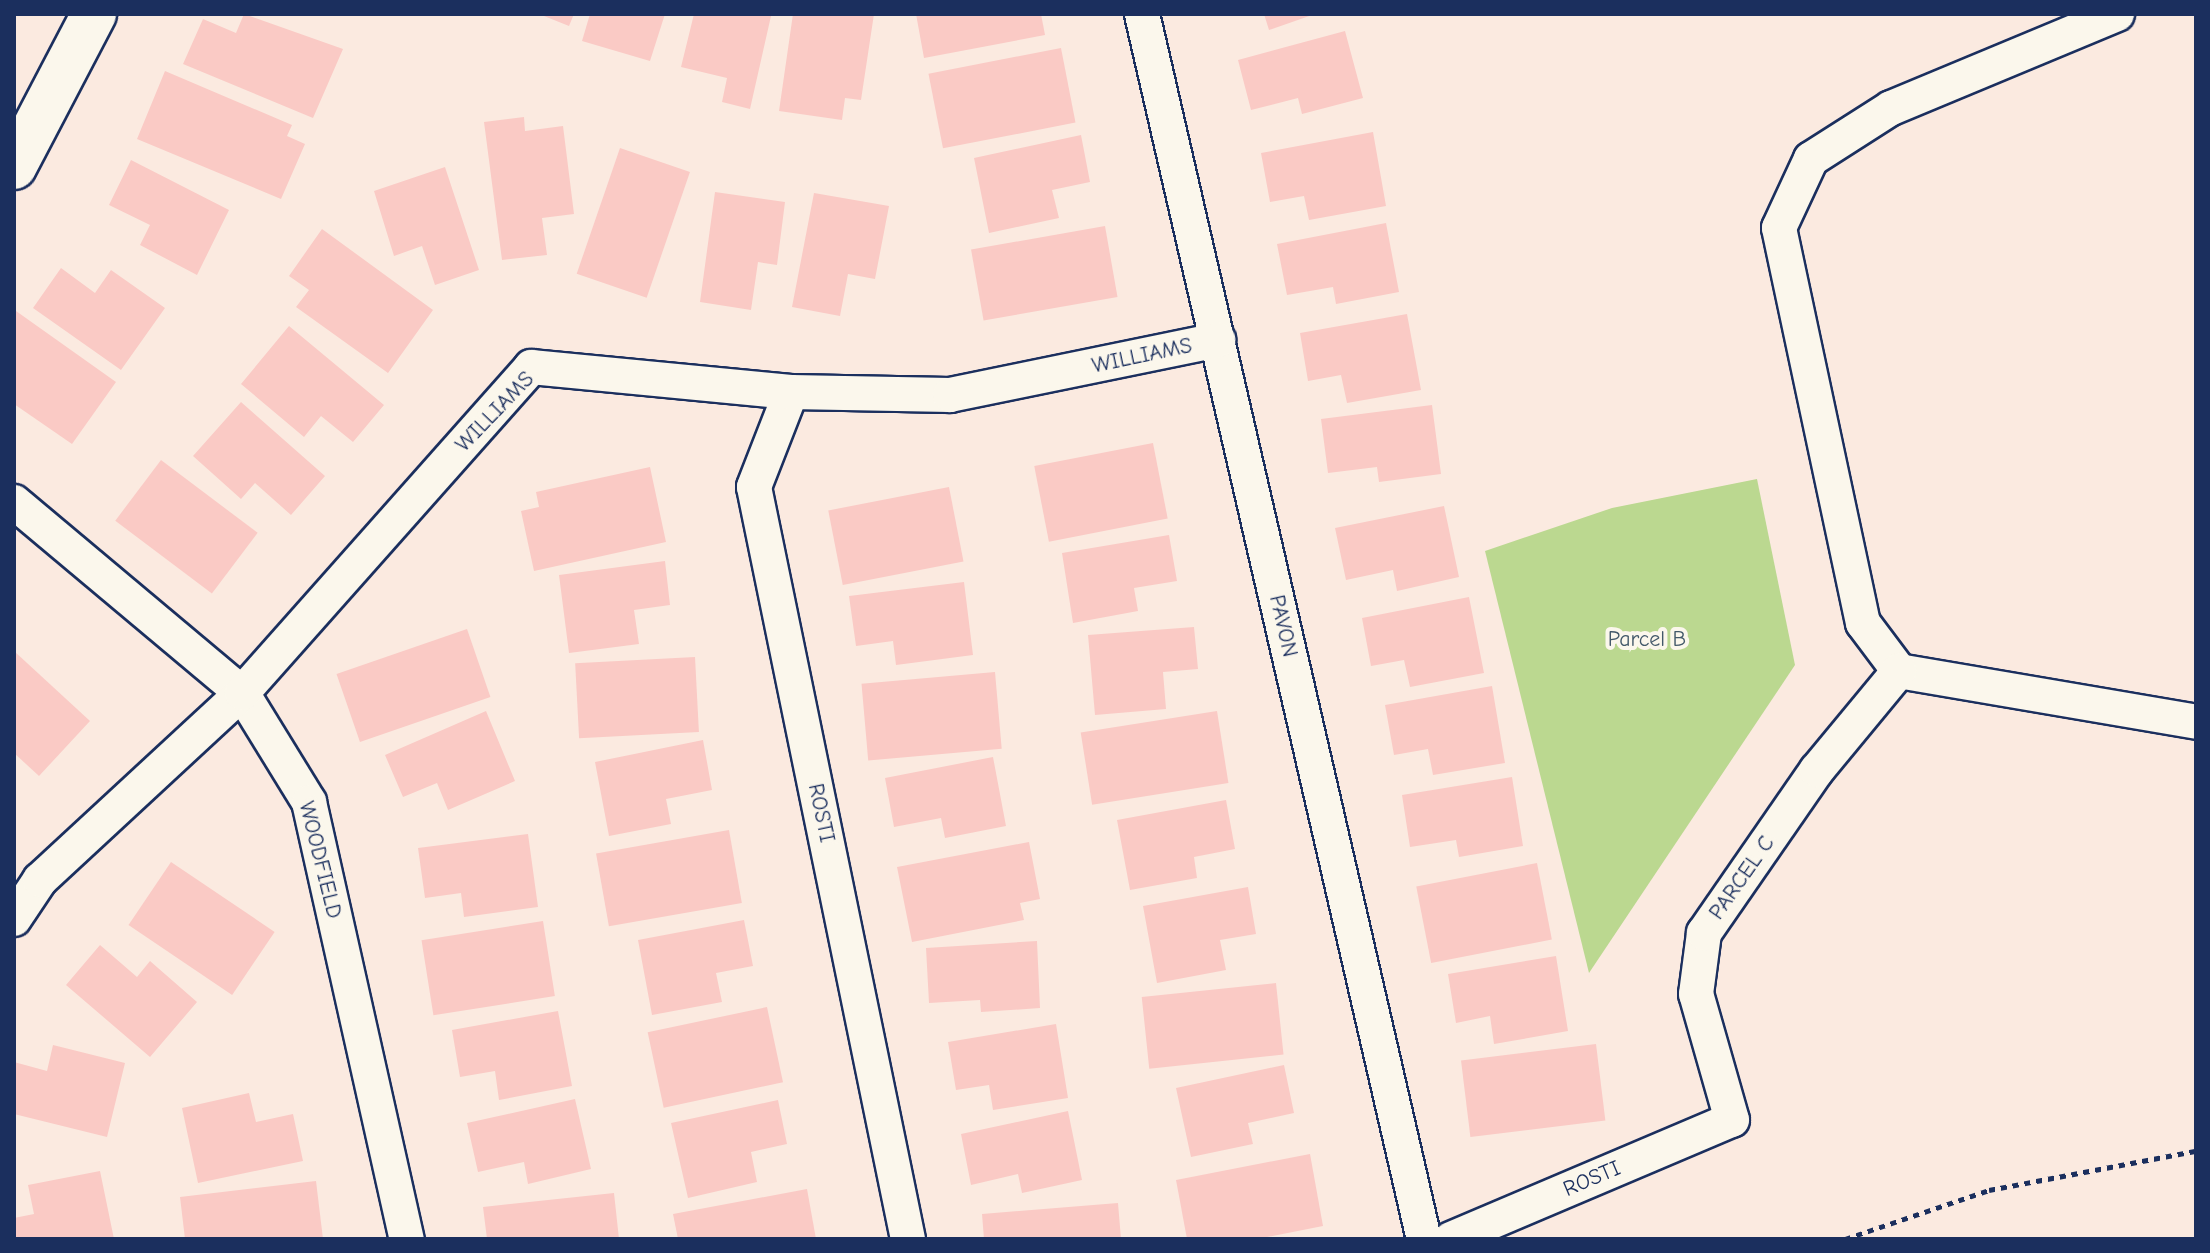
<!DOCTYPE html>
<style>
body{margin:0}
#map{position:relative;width:2210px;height:1253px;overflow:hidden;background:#fbeae0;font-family:"Comic Neue",sans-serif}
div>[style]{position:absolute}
.green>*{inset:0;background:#bbd890}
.building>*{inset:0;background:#facac5;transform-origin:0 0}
.path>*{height:5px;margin-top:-2.5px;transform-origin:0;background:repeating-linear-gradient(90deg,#1b2f5e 0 6px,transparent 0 12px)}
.roads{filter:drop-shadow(2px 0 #1b2f5e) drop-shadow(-2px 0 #1b2f5e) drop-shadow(0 2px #1b2f5e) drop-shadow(0 -2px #1b2f5e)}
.street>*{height:34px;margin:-17px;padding:0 17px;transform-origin:17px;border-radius:17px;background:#fbf7ec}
.secondary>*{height:44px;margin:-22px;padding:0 22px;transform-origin:22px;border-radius:22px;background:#fbf7ec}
span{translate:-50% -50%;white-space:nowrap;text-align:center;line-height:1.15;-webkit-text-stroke:8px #fbf7ec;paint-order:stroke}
.street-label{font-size:22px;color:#1b2f5e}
.park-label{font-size:22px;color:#43596a}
.frame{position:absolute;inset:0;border:16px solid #1b2f5e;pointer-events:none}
</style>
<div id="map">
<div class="green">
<i style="clip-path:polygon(1757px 479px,1795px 665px,1589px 973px,1485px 551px,1612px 508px)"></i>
</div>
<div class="building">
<i style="clip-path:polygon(244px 14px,343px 49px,313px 118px,183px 64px,203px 19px,236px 33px)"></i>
<i style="clip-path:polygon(539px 14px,574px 14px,569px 26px)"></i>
<i style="clip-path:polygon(590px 14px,665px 14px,650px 61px,582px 41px)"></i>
<i style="clip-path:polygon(694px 14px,771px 16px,750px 109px,722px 102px,727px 78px,681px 67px)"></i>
<i style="clip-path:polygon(793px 14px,874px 14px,861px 100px,845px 98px,842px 120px,779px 111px)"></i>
<i style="clip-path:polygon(916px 14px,1041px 14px,1045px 35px,924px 58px)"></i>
<i style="clip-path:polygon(1264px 14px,1315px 14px,1269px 30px)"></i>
<i style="clip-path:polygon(1345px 31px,1363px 98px,1302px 114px,1298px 98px,1251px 110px,1238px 60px)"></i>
<i style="left:1061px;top:48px;width:76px;height:135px;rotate:79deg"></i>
<i style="clip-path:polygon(165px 71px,292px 125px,287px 136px,305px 144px,281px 199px,137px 139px)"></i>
<i style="clip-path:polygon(524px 117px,525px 131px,563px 126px,574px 214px,542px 218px,547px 255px,502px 260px,484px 122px)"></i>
<i style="clip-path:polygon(1373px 132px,1386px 206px,1309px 220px,1304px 196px,1270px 202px,1261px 153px)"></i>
<i style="clip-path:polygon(1081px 135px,1090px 182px,1052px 190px,1059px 218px,989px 233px,974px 158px)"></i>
<i style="left:620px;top:148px;width:74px;height:133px;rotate:19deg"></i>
<i style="clip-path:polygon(131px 160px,229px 210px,197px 275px,140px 245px,150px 225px,109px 205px)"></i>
<i style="clip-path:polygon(445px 167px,479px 270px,435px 285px,422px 246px,394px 256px,374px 191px)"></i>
<i style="clip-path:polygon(715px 192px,785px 202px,777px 265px,758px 262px,751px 310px,700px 302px)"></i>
<i style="clip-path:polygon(814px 193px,889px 206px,875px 279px,848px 274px,840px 316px,792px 307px)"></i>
<i style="clip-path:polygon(1386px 223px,1399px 292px,1336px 304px,1333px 287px,1287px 295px,1277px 244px)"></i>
<i style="left:1105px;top:226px;width:72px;height:136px;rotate:80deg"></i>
<i style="clip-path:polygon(322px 229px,433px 310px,388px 373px,296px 307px,309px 290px,289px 276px)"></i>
<i style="clip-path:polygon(61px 268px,95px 293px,111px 270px,165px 308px,121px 370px,33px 308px)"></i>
<i style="clip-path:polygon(16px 311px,116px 382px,72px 444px,14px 404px)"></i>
<i style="clip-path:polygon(1407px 314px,1421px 390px,1347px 403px,1341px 375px,1308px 381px,1300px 333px)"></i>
<i style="clip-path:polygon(289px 326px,384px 405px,353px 442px,321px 416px,304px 437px,241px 384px)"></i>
<i style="clip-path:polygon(241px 402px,325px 476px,291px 515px,255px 483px,241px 499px,193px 456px)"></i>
<i style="clip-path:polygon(1432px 405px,1441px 474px,1379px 482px,1377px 467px,1328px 473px,1321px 419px)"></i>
<i style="left:1153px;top:443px;width:77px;height:121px;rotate:79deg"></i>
<i style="left:161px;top:460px;width:121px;height:76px;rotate:37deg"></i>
<i style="clip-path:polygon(650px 467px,666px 542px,534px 571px,521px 511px,539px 507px,536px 492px)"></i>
<i style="left:949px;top:487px;width:76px;height:123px;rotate:79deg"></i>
<i style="clip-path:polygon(1444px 506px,1459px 577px,1397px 591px,1393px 570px,1346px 580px,1335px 528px)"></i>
<i style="clip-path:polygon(1169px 535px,1177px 581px,1134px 588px,1138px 611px,1073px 623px,1062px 553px)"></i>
<i style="clip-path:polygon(665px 561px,670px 605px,634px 610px,639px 644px,569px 653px,559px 575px)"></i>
<i style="clip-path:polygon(964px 582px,973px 655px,896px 665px,893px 641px,856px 646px,849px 596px)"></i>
<i style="clip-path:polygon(1469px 597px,1484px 673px,1410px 687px,1404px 660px,1371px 666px,1362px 618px)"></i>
<i style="clip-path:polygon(1194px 627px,1198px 669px,1163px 672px,1166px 709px,1095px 715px,1088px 635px)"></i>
<i style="left:467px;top:629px;width:72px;height:138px;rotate:71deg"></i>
<i style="clip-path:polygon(14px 651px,90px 721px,39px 776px,14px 753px)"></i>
<i style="left:695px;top:657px;width:75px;height:120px;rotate:87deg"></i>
<i style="left:995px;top:672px;width:77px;height:134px;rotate:85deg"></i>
<i style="clip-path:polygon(1492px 686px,1505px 763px,1433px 775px,1428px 749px,1394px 755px,1385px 705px)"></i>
<i style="clip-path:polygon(486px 711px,515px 781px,448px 810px,437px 783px,403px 797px,385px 755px)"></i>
<i style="left:1217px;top:711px;width:73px;height:138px;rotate:81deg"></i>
<i style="clip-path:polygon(703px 740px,712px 790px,666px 799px,671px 824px,609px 836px,595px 762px)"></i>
<i style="clip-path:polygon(993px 757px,1006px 826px,945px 838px,941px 818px,894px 827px,885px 778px)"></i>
<i style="clip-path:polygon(1512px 777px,1523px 846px,1459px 857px,1456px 840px,1410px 847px,1402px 795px)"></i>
<i style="clip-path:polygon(1226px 800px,1235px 849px,1194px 857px,1197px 878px,1130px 890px,1117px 820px)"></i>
<i style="left:729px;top:830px;width:74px;height:135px;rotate:80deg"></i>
<i style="clip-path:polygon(528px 834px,538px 907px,464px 917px,461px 893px,425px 898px,418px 848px)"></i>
<i style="clip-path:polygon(1029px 842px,1040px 899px,1020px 903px,1024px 920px,912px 942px,897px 867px)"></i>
<i style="left:171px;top:862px;width:125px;height:76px;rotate:34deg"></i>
<i style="left:1537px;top:863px;width:78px;height:123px;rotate:79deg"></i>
<i style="clip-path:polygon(1248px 887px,1256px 934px,1220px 940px,1226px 970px,1157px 983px,1143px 906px)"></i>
<i style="clip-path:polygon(744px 920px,753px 966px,716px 973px,722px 1002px,652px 1015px,638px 940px)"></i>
<i style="left:543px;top:921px;width:76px;height:123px;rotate:81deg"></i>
<i style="clip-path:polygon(1037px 941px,1040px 1008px,981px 1012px,980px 1000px,929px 1003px,926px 948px)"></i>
<i style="clip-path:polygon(100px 945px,137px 977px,150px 961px,197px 1002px,150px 1057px,66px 985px)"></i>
<i style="clip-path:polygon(1556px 956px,1568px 1031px,1494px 1044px,1490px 1016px,1456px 1023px,1448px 974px)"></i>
<i style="left:1276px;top:983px;width:72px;height:135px;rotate:84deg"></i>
<i style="left:767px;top:1007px;width:77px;height:122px;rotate:78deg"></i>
<i style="clip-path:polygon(558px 1011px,572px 1086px,499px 1100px,495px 1071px,460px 1077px,452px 1030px)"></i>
<i style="clip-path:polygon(1056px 1024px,1068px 1098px,993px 1110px,989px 1085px,956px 1090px,948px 1042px)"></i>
<i style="left:1596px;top:1044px;width:77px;height:136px;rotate:83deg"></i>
<i style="clip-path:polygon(53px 1045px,125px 1063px,107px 1137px,14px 1114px,14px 1062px,47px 1071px)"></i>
<i style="clip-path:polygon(1284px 1065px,1294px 1113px,1248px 1123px,1253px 1144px,1191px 1157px,1176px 1088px)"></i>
<i style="clip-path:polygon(249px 1093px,256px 1122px,293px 1114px,303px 1161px,198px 1183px,182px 1108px)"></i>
<i style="clip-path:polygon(575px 1099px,591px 1169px,528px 1184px,524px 1162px,478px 1172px,467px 1123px)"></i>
<i style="clip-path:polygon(778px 1100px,787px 1144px,751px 1152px,757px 1182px,688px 1198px,671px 1123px)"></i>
<i style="clip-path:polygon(1068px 1111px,1082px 1180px,1022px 1193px,1018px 1174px,971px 1185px,961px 1134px)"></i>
<i style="clip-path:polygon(1310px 1154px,1323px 1226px,1257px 1239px,1187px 1239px,1176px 1180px)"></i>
<i style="clip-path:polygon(100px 1171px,114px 1239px,14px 1239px,14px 1218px,34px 1214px,28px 1185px)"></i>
<i style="clip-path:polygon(316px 1181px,323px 1239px,185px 1239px,180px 1197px)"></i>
<i style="clip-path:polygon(807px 1189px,816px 1239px,678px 1239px,673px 1214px)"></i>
<i style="clip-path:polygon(614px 1193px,619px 1239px,487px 1239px,483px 1207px)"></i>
<i style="clip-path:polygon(1118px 1203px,1121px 1239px,984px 1239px,982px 1214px)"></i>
</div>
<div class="path">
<i style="left:1845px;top:1239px;width:152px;rotate:-18.8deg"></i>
<i style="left:1989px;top:1190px;width:211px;rotate:-10.7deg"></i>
</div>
<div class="roads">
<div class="street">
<i style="left:1142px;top:14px;width:1257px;rotate:77.04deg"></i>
<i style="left:2117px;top:14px;width:245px;rotate:157.4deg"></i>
<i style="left:1891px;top:108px;width:95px;rotate:147.5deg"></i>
<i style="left:1811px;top:159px;width:76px;rotate:114.9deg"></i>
<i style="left:1779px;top:228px;width:404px;rotate:78deg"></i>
<i style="left:1863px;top:623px;width:60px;rotate:53.1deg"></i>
<i style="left:1899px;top:671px;width:301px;rotate:9.7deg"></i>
<i style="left:791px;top:392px;width:102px;rotate:111.3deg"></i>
<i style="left:754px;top:487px;width:768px;rotate:78.43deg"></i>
<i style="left:14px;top:502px;width:297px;rotate:40deg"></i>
<i style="left:242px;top:693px;width:128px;rotate:58.4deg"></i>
<i style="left:309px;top:802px;width:448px;rotate:77.4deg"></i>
<i style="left:14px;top:919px;width:47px;rotate:-56.3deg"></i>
<i style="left:40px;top:880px;width:275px;rotate:-42.8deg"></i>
<i style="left:242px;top:693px;width:436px;rotate:-48.4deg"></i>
<i style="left:531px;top:367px;width:261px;rotate:5.5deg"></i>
<i style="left:791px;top:392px;width:159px;rotate:1.1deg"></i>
<i style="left:950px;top:395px;width:274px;rotate:-11.6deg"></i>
<i style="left:1451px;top:1239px;width:305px;rotate:-23deg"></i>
<i style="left:1732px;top:1120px;width:131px;rotate:-105.9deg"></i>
<i style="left:1696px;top:994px;width:62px;rotate:-82.5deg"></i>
<i style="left:1704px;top:933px;width:198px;rotate:-55.3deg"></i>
<i style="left:1817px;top:770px;width:129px;rotate:-50.4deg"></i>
</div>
<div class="secondary">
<i style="left:14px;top:167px;width:173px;rotate:-62.4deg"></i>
</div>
</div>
<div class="street-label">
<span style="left:1142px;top:356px;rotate:-12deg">WILLIAMS</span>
<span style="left:495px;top:412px;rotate:-46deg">WILLIAMS</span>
<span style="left:1283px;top:626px;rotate:77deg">PAVON</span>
<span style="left:821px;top:813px;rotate:78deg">ROSTI</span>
<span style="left:320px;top:860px;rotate:76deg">WOODFIELD</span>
<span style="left:1742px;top:878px;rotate:-55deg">PARCEL C</span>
<span style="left:1592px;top:1179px;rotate:-23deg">ROSTI</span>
</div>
<div class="park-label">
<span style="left:1647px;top:640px">Parcel B</span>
</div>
<div class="frame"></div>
</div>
